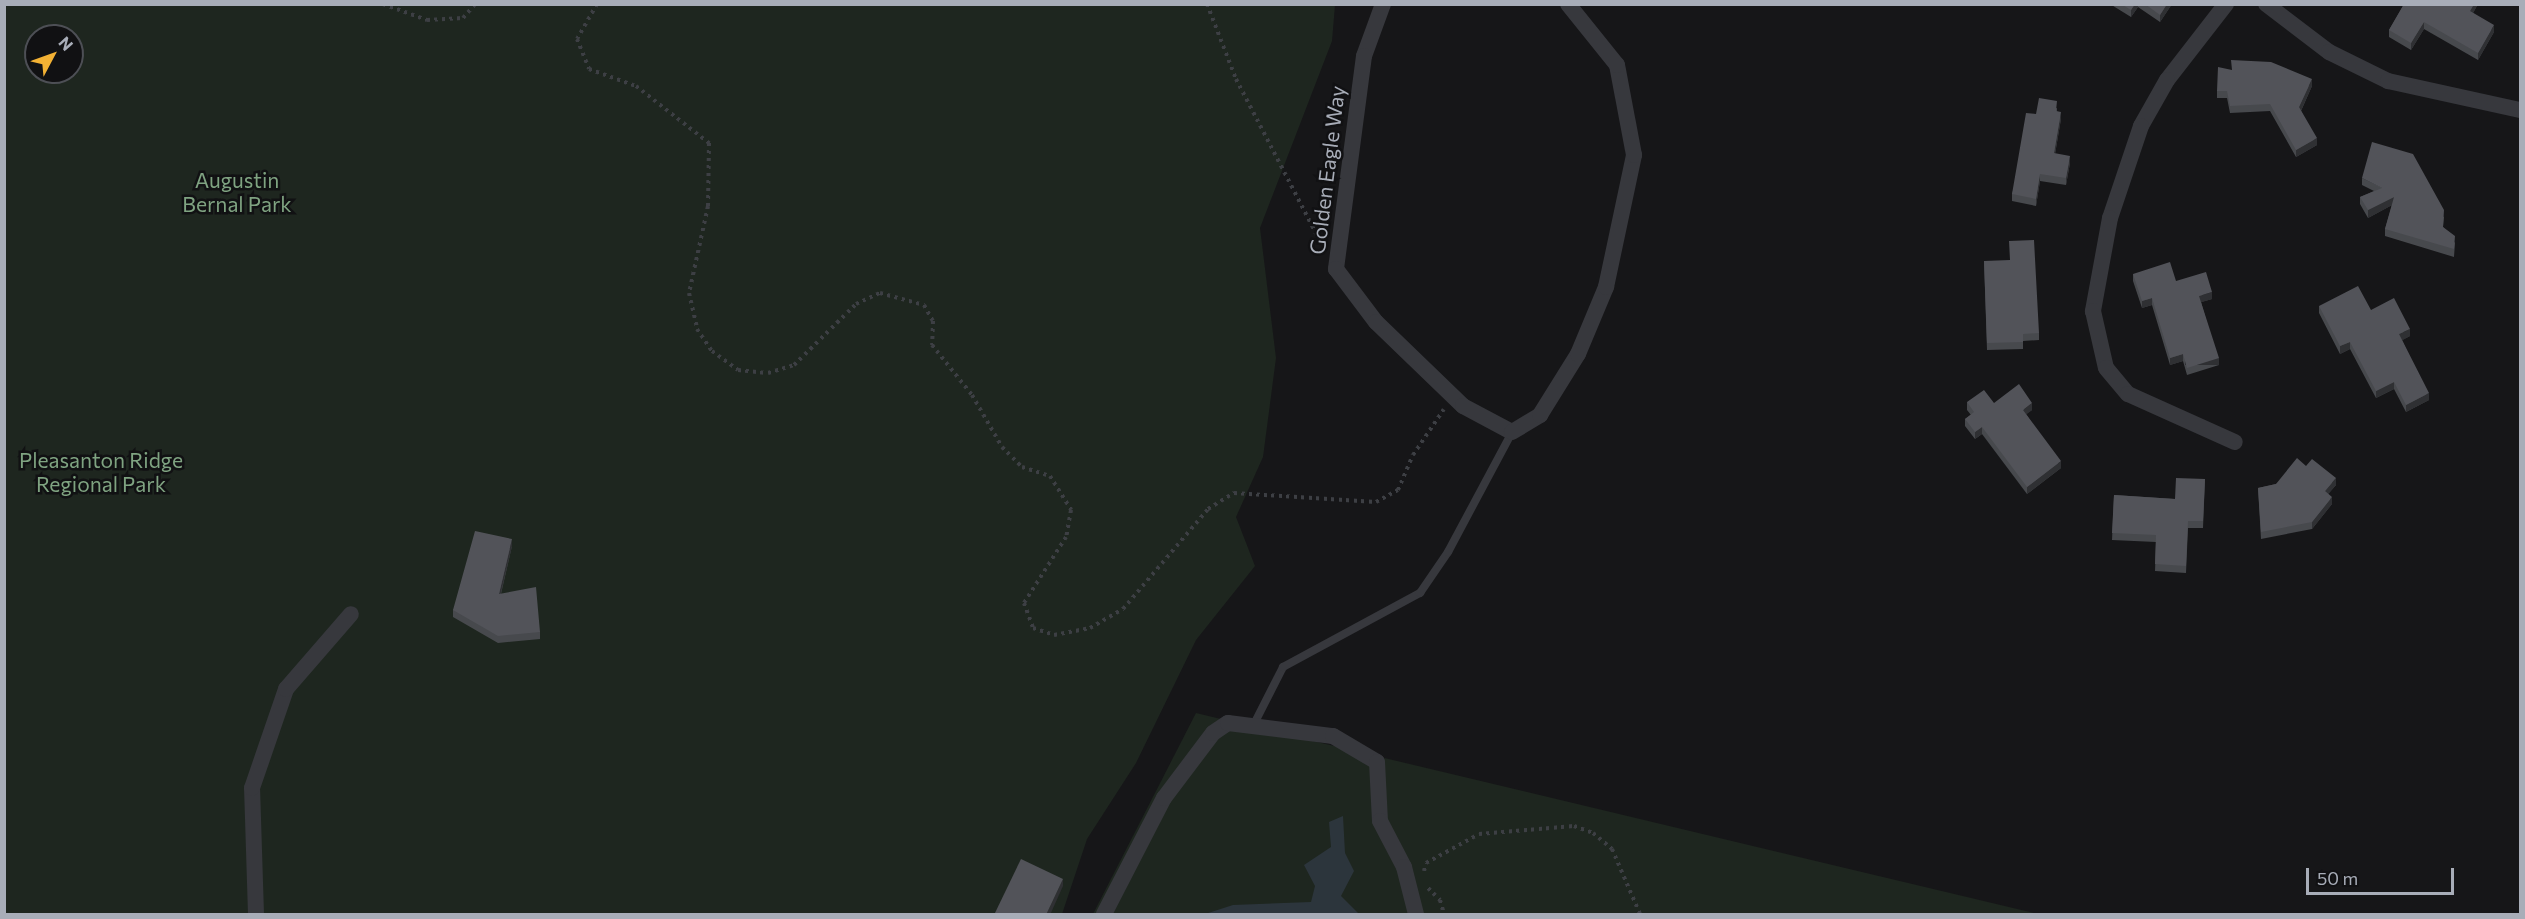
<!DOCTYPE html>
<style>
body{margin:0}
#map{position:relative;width:2525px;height:919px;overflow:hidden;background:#161618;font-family:Commissioner,sans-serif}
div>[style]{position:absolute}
.green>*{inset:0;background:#1e261f}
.water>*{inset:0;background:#2c353c}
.path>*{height:4px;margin-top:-2px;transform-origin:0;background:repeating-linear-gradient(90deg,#3d3f44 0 3px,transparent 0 7.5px)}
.lane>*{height:8px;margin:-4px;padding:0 4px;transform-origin:4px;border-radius:4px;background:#37383d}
.street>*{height:16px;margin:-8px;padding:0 8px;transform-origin:8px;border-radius:8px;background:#37383d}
.wall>*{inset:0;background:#47494d}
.shaded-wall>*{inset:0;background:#2f3033;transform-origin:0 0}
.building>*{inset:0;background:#525359}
span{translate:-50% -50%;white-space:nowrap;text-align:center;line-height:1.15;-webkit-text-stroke:5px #111113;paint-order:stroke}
.street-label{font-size:21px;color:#a8adb8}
.park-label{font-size:21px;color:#7fa381}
.frame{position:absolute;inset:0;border:6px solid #a8adb8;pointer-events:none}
.north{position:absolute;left:24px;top:24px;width:60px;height:60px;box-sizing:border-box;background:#111113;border:2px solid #4d4f55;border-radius:50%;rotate:49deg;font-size:16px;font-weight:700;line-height:24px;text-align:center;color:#a8adb8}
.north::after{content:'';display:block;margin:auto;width:21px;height:27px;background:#f2b134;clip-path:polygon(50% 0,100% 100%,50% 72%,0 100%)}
.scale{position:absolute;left:2306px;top:868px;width:148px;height:27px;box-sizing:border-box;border:3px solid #a8adb8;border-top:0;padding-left:8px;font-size:18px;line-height:21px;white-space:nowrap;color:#a8adb8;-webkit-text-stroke:4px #111113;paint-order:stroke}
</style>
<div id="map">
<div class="green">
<i style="clip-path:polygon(evenodd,4px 5px,1335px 5px,1332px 41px,1260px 228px,1276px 358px,1263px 457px,1236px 517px,1255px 566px,1196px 640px,1136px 763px,1087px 839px,1062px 914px,5px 914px,4px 5px,36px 36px,72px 36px,72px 72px,36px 72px,36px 36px)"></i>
<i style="clip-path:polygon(1196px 713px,2038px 914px,1093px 914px)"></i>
</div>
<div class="water">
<i style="clip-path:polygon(1343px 816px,1345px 853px,1354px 871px,1341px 896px,1359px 914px,1205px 914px,1233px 905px,1311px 902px,1315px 886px,1304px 865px,1331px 847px,1329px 822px)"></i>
</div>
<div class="path">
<i style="left:383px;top:4px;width:47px;rotate:20deg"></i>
<i style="left:427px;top:20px;width:36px;rotate:-3deg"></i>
<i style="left:463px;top:18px;width:18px;rotate:-49deg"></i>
<i style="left:597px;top:4px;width:40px;rotate:119.7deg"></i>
<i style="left:577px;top:39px;width:32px;rotate:68deg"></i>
<i style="left:589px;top:69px;width:50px;rotate:19.9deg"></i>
<i style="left:636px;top:86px;width:93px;rotate:38deg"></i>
<i style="left:709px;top:143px;width:63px;rotate:90.9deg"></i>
<i style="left:708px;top:206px;width:89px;rotate:102.3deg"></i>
<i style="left:689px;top:293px;width:37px;rotate:77deg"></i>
<i style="left:697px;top:329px;width:27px;rotate:56deg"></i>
<i style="left:712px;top:351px;width:32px;rotate:36deg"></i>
<i style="left:738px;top:370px;width:30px;rotate:6deg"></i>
<i style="left:768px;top:373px;width:27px;rotate:-17deg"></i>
<i style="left:794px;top:365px;width:87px;rotate:-44.5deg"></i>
<i style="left:856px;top:304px;width:26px;rotate:-25deg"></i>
<i style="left:880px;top:293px;width:46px;rotate:15.3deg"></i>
<i style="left:924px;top:305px;width:18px;rotate:61deg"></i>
<i style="left:933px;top:321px;width:24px;rotate:92deg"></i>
<i style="left:932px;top:345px;width:64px;rotate:51.3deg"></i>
<i style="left:972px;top:395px;width:60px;rotate:60deg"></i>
<i style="left:1002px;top:447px;width:28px;rotate:45deg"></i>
<i style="left:1022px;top:467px;width:29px;rotate:18deg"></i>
<i style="left:1050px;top:476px;width:40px;rotate:58deg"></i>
<i style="left:1071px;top:510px;width:27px;rotate:100deg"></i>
<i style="left:1066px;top:537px;width:78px;rotate:122.5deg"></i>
<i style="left:1024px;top:603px;width:27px;rotate:70deg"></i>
<i style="left:1033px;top:628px;width:22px;rotate:18deg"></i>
<i style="left:1054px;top:635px;width:37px;rotate:-11deg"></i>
<i style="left:1090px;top:628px;width:38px;rotate:-30deg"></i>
<i style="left:1123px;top:609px;width:131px;rotate:-49.6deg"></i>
<i style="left:1208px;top:509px;width:31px;rotate:-32deg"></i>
<i style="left:1234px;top:493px;width:142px;rotate:3.6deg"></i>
<i style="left:1376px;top:502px;width:25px;rotate:-29deg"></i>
<i style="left:1398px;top:490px;width:38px;rotate:-67deg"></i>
<i style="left:1413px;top:455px;width:55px;rotate:-56deg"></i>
<i style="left:1207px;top:4px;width:80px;rotate:68.9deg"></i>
<i style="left:1236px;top:79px;width:185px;rotate:62.6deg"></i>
<i style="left:1424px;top:871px;width:8px;rotate:-76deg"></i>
<i style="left:1426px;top:863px;width:60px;rotate:-28.7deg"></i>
<i style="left:1479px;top:834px;width:95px;rotate:-4.8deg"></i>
<i style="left:1574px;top:826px;width:20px;rotate:20deg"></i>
<i style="left:1593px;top:833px;width:25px;rotate:40deg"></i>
<i style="left:1612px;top:849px;width:71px;rotate:66.7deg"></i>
<i style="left:1428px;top:888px;width:17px;rotate:45deg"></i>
<i style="left:1440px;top:900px;width:15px;rotate:74deg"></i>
</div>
<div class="lane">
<i style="left:1254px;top:724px;width:64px;rotate:-63deg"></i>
<i style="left:1283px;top:667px;width:156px;rotate:-28.4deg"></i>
<i style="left:1420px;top:593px;width:50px;rotate:-55.7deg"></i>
<i style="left:1448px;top:552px;width:136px;rotate:-61.9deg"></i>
</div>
<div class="street">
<i style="left:1383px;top:4px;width:55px;rotate:110.1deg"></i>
<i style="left:1364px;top:56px;width:215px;rotate:97.5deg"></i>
<i style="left:1336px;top:269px;width:66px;rotate:53deg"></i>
<i style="left:1376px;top:322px;width:121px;rotate:44deg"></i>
<i style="left:1463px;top:406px;width:55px;rotate:28deg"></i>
<i style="left:1512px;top:432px;width:33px;rotate:-31deg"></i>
<i style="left:1540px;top:415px;width:72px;rotate:-58.1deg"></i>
<i style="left:1578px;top:354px;width:73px;rotate:-67.3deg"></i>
<i style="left:1606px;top:287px;width:135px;rotate:-78deg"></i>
<i style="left:1634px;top:155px;width:92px;rotate:-100.7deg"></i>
<i style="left:1617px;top:65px;width:78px;rotate:-128.8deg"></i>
<i style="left:2226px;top:4px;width:96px;rotate:127.8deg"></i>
<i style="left:2167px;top:80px;width:53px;rotate:119.5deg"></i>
<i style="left:2141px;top:126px;width:97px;rotate:108.6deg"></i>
<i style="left:2110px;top:218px;width:95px;rotate:100.4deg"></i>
<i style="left:2093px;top:311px;width:58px;rotate:77.2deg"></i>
<i style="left:2106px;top:368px;width:34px;rotate:50deg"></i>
<i style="left:2128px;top:394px;width:117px;rotate:24.2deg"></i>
<i style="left:2266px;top:4px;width:79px;rotate:37.3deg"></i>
<i style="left:2329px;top:52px;width:66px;rotate:26.2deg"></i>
<i style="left:2388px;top:81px;width:135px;rotate:12.4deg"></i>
<i style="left:256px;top:914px;width:126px;rotate:-91.8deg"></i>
<i style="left:252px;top:788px;width:105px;rotate:-71deg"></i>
<i style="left:286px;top:689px;width:99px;rotate:-49.1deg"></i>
<i style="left:1104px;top:914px;width:131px;rotate:-62.7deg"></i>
<i style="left:1164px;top:798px;width:81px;rotate:-53deg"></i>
<i style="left:1213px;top:733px;width:18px;rotate:-34deg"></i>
<i style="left:1228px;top:723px;width:106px;rotate:7.1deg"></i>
<i style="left:1333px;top:736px;width:51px;rotate:30.6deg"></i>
<i style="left:1377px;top:762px;width:59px;rotate:87.1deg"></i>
<i style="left:1380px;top:821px;width:52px;rotate:62.4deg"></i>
<i style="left:1404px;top:867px;width:49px;rotate:75.7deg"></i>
</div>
<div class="wall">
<i style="clip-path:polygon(2110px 4px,2172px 4px,2160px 22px,2138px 7px,2131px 17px)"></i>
<i style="clip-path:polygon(2401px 4px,2478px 4px,2473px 13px,2494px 32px,2478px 60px,2424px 29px,2411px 50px,2389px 37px,2389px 30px,2403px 6px)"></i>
<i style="clip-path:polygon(2312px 86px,2301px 111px,2317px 145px,2296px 157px,2270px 111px,2230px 113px,2227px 98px,2217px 98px,2217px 91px)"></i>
<i style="clip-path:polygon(2057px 108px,2057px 111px,2061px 119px,2055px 154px,2070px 163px,2066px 185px,2040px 181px,2036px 206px,2012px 201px,2012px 194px,2036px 114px)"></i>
<i style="clip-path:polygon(2362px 178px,2444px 217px,2443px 227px,2455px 243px,2454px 257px,2385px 236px,2385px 229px,2392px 205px,2368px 218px,2360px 204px,2360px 197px,2374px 191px,2362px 185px)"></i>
<i style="clip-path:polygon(1984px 261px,2039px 333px,2039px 340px,2023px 341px,2023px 349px,1987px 350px)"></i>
<i style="clip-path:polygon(2133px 274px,2176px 281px,2212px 299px,2201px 302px,2219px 365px,2187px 375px,2183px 361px,2170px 365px,2152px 305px,2142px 308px,2133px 281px)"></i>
<i style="clip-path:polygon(2319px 306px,2371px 310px,2410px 336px,2402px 340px,2429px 400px,2406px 412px,2394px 389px,2376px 398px,2350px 349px,2340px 354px,2319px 313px)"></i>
<i style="clip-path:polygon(1967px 402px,2032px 410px,2026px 414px,2061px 468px,2027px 494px,1982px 434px,1975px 439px,1965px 426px,1965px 419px,1971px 415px,1967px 410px)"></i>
<i style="clip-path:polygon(2306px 466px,2336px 485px,2328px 494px,2332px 504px,2312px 529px,2261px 539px,2258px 488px,2276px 484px)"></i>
<i style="clip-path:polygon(2205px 479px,2203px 528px,2188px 528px,2186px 573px,2155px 571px,2156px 542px,2112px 540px,2114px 495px,2175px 499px)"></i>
<i style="clip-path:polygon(512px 546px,501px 594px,540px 632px,540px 639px,498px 643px,453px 617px,453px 610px)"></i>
</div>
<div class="shaded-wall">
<i style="clip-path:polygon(2135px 4px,2138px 4px,2138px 7px,2131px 17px,2131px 10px)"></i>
<i style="clip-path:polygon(2167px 4px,2172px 4px,2160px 22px,2160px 15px)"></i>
<i style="clip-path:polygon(2474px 4px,2478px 4px,2470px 18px,2470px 11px)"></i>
<i style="clip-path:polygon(2424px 22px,2424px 29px,2411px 50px,2411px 43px)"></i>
<i style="clip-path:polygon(2494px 25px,2494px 32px,2478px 60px,2478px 53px)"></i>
<i style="clip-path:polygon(2312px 79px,2312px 86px,2299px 115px,2299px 107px)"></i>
<i style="clip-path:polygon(2061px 112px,2061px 119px,2054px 160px,2054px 153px)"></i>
<i style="clip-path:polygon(2317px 138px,2317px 145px,2296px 157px,2296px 150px)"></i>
<i style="clip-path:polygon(2070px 156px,2070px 163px,2066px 185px,2066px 178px)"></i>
<i style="clip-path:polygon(2040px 174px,2040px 181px,2036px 206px,2036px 199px)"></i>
<i style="clip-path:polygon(2394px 197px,2394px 204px,2368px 218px,2368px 210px)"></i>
<i style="clip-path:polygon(2212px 292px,2212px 299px,2199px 303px,2199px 296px)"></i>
<i style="clip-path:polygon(2152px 298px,2152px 305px,2142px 308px,2142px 301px)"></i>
<i style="clip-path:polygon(2410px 329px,2410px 336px,2399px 342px,2399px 334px)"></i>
<i style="clip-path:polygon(2350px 342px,2350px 349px,2340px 354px,2340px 346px)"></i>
<i style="clip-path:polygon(2183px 354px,2183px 361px,2170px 365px,2170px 358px)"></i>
<i style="left:2219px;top:358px;width:7px;height:34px;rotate:90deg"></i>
<i style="clip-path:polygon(2394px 382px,2394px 389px,2376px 398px,2376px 391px)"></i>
<i style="clip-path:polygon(2429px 393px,2429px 400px,2406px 412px,2406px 405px)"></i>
<i style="clip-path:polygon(2032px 403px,2032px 410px,2023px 417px,2023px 410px)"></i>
<i style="clip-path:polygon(1982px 427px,1982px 434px,1975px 439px,1975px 432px)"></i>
<i style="clip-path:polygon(2061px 461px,2061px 468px,2027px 494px,2027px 487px)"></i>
<i style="clip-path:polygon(2336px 478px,2336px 485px,2325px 498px,2325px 491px)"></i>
<i style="clip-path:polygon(2332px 497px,2332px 504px,2312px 529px,2312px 522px)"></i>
<i style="clip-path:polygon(512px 539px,512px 546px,499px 601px,499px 594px)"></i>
<i style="clip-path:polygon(1063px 879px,1063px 886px,1050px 915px,1046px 915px)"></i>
</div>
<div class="building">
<i style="clip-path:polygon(2121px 4px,2135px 4px,2131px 10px)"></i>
<i style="clip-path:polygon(2145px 4px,2167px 4px,2160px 15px)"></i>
<i style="clip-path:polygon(2404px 4px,2474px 4px,2470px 11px,2494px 25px,2478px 53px,2424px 22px,2411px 43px,2389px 30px)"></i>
<i style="clip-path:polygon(2231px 60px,2271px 62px,2312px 79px,2299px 107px,2317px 138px,2296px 150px,2270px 104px,2230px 106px,2227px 91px,2217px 91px,2218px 67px,2232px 70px)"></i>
<i style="clip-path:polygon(2039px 98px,2057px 101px,2056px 111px,2061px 112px,2054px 153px,2070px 156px,2066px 178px,2040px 174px,2036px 199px,2012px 194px,2026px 113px,2036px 114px)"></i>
<i style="clip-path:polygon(2372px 142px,2413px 154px,2444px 210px,2443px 227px,2455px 236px,2454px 249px,2385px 229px,2394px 197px,2368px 210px,2360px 197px,2382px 188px,2362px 178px)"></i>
<i style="clip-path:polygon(2034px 240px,2039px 333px,2023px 334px,2023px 342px,1987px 343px,1984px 261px,2010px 260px,2009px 241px)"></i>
<i style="clip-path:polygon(2170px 262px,2176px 281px,2206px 272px,2212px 292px,2199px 296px,2219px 358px,2187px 368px,2183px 354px,2170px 358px,2152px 298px,2142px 301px,2133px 274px)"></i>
<i style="clip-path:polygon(2358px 286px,2371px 310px,2394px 298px,2410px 329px,2399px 334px,2429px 393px,2406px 405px,2394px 382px,2376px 391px,2350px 342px,2340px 346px,2319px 306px)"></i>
<i style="clip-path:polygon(2019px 384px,2032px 403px,2023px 410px,2061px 461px,2027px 487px,1982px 427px,1975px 432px,1965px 419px,1974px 412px,1967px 402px,1984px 390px,1994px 403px)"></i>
<i style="clip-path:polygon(2297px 458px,2306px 466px,2312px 459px,2336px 478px,2325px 491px,2332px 497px,2312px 522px,2261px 532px,2258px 488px,2276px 484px)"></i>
<i style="clip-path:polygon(2176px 478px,2205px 479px,2203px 521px,2188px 521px,2186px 566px,2155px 564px,2156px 535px,2112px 533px,2114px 495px,2175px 499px)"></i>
<i style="clip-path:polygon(475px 531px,512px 539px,499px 594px,536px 587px,540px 632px,498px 636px,453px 610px)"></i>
<i style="clip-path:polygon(1021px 859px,1063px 879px,1046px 915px,994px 915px)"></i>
</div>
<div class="street-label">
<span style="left:1327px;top:170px;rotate:-83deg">Golden Eagle Way</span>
</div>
<div class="park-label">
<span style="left:237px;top:192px">Augustin<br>Bernal Park</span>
<span style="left:101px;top:472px">Pleasanton Ridge<br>Regional Park</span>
</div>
<div class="frame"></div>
<div class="north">N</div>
<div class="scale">50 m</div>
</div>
